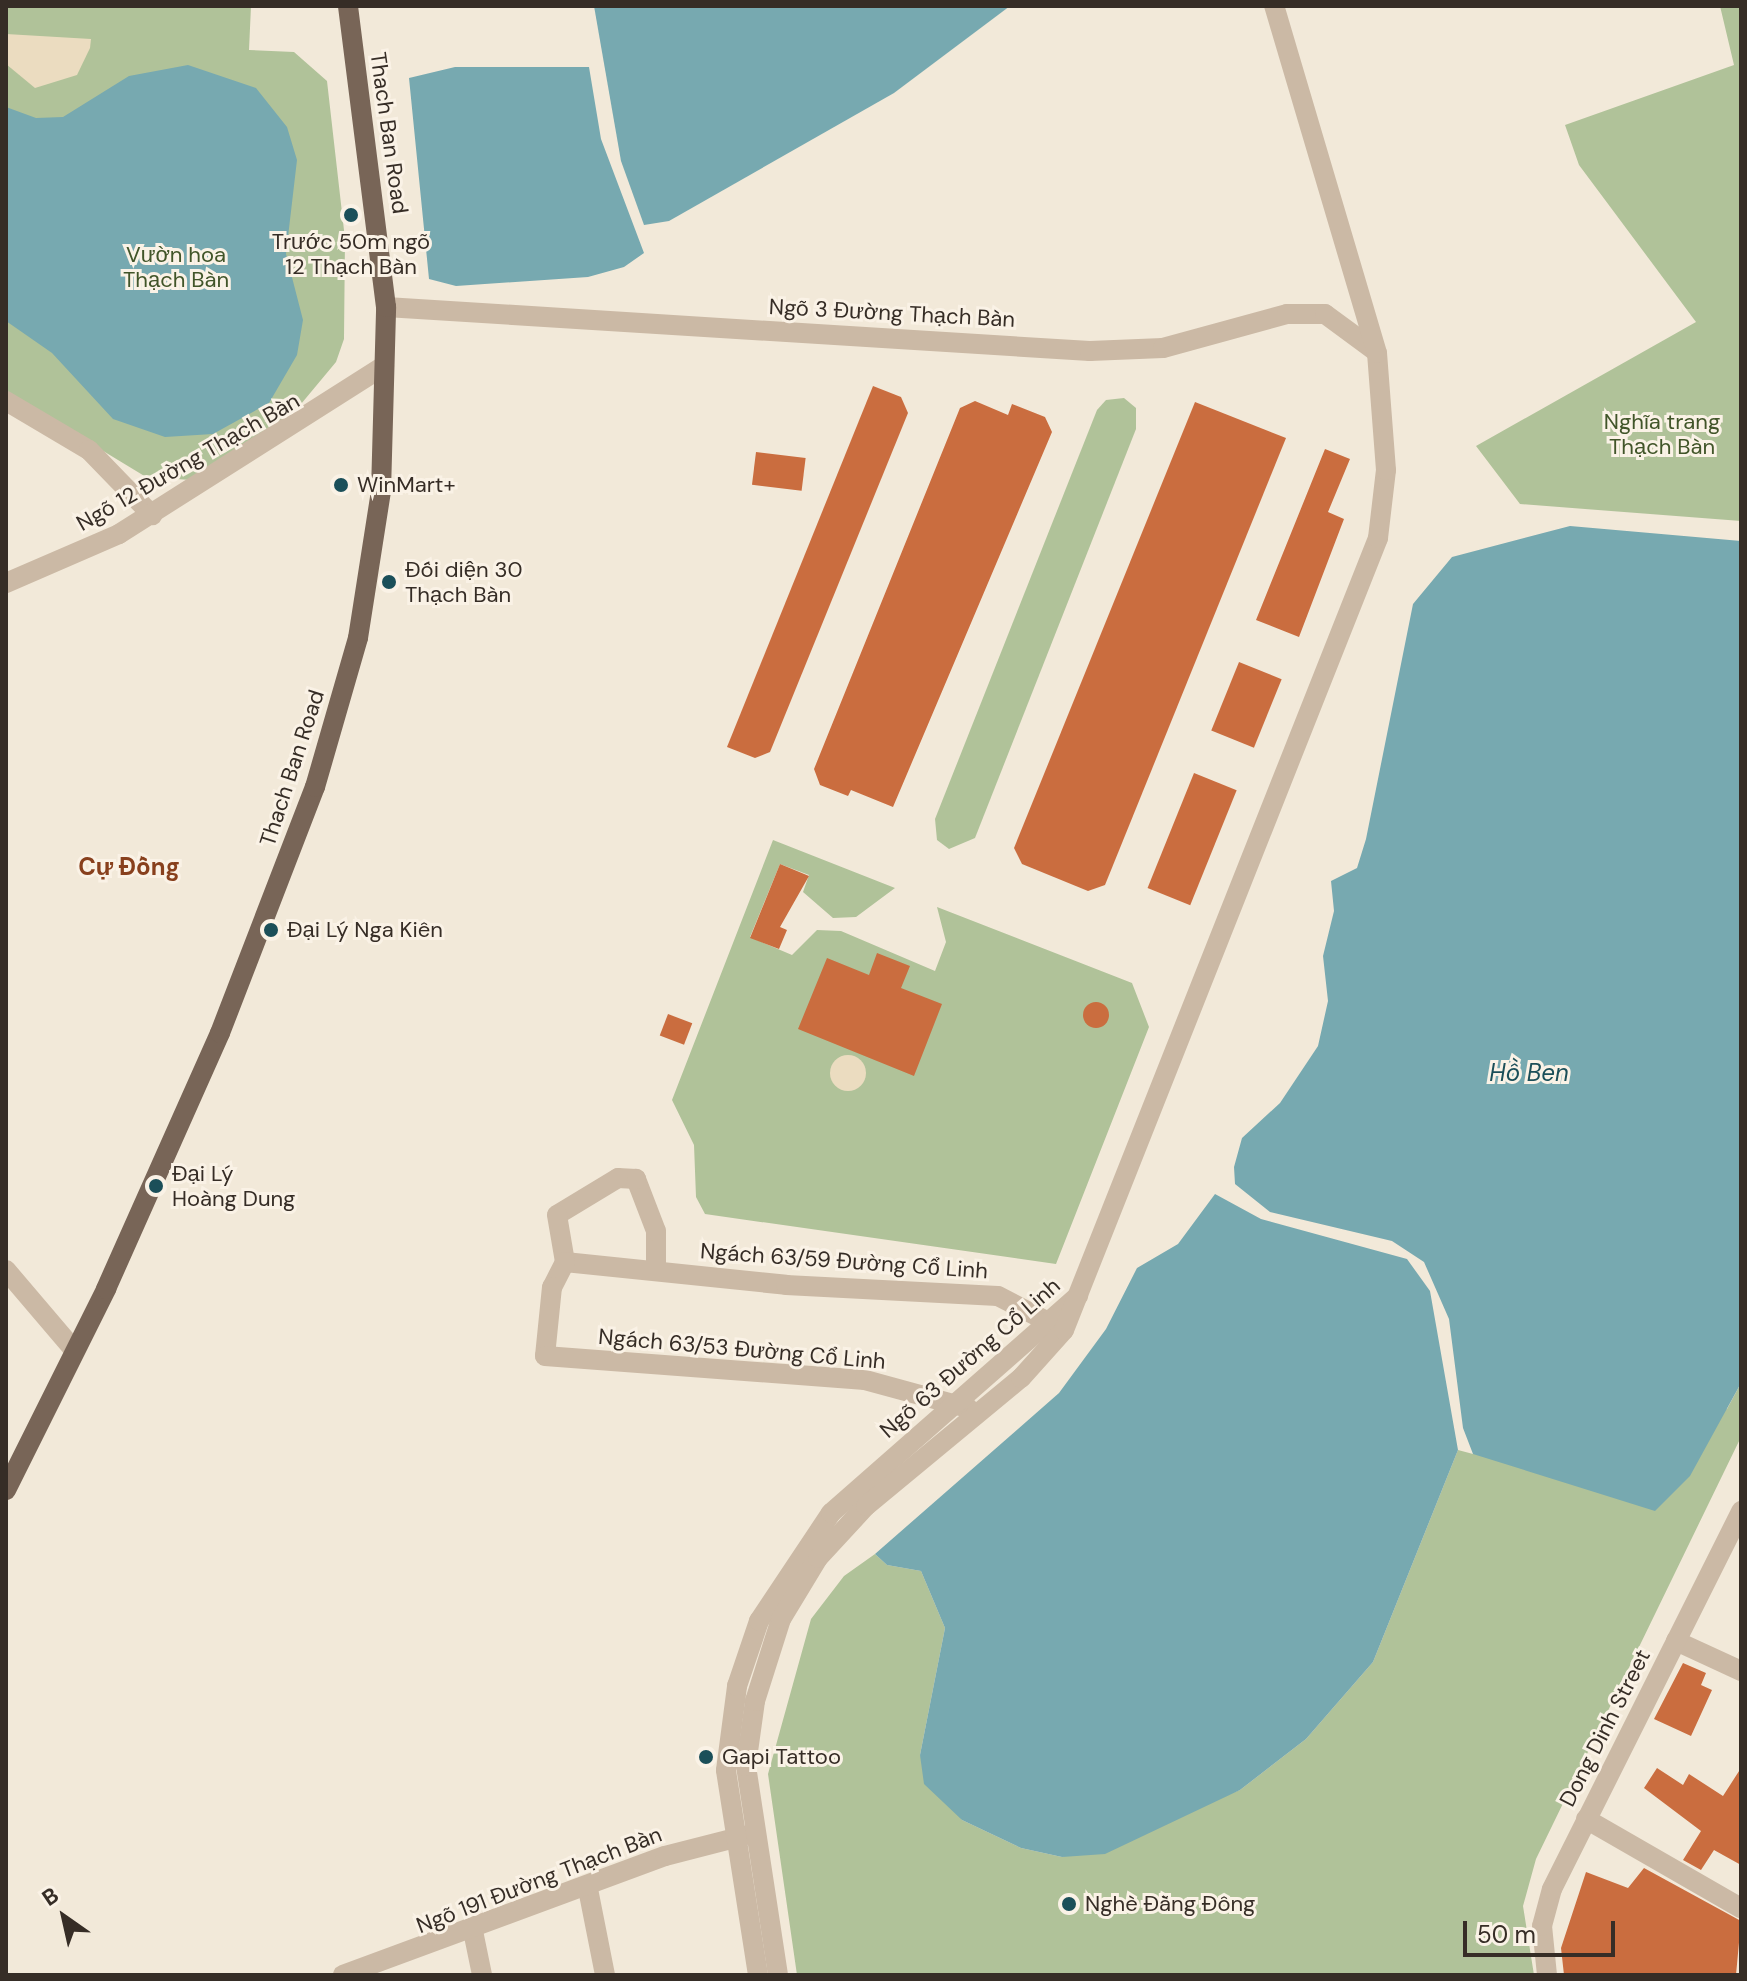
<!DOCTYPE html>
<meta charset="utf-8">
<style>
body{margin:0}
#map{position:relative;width:1747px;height:1981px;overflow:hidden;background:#f2e9d9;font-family:"DM Sans",sans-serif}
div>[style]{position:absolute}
.green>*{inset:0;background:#b0c299}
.plaza>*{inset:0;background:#ebdcc0}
.round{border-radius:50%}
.water>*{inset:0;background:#77a9b0}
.building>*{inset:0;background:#ca6d3f;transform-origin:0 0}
.minor>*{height:20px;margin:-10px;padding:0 10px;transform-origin:10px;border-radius:10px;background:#cbb9a5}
.major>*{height:20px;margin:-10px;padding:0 10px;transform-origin:10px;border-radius:10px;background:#786557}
.dots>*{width:22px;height:22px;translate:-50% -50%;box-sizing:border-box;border:4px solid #faf2e6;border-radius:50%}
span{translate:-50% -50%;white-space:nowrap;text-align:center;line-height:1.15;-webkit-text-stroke:6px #faf2e6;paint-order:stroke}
.street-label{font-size:22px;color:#362d26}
.poi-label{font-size:22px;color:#362d26}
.left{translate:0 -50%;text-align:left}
.park-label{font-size:22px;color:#415529}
.neighbourhood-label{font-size:24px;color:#88401d;font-weight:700}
.water-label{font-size:24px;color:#1b4f59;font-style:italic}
.frame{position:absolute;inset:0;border:8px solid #362d26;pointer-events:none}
.north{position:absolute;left:24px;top:1877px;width:80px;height:80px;-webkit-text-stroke:6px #faf2e6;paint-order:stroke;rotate:326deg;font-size:22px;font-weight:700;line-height:32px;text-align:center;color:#362d26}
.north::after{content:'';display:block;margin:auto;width:28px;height:36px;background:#362d26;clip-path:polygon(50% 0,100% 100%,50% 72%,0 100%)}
.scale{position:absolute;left:1463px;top:1921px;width:152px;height:36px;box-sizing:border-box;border:4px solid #362d26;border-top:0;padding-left:10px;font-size:24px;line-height:28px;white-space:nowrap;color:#362d26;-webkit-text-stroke:6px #faf2e6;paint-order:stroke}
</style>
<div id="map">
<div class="green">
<i style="clip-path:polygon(6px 6px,251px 6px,249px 50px,294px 52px,327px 81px,345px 239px,344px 339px,336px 362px,291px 416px,191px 480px,146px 477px,6px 392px)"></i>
<i style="clip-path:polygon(1720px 6px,1741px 6px,1741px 521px,1520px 504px,1476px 446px,1696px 322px,1579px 165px,1565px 125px,1734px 65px)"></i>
<i style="clip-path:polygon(1124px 398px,1136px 408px,1136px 429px,975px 838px,949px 849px,937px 840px,935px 819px,1097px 410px,1106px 400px)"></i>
<i style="clip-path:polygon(773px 840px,895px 888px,856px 917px,833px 918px,803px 892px,809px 875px,780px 864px,750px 937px,792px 955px,817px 930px,841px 931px,935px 971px,946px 942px,937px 907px,1132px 983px,1149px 1027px,1056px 1264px,705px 1214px,696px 1197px,694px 1145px,672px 1100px)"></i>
<i style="clip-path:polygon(1741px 1383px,1741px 1437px,1536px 1859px,1523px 1906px,1534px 1975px,797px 1975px,768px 1774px,811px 1619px,844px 1576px,875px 1554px,887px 1565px,921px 1571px,945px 1628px,920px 1755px,962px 1820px,1021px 1848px,1062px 1857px,1240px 1790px,1306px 1739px,1373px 1662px,1458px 1450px,1473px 1454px,1727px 1409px)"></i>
</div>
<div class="plaza">
<i style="clip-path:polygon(6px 34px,91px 39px,90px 48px,77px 75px,35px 88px,6px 64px)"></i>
<i class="round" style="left:830px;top:1055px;width:36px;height:36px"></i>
</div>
<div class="water">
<i style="clip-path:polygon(1010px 6px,894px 93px,669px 221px,644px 225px,621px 161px,594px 6px)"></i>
<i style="clip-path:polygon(188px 65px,256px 88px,287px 127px,297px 160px,286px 254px,303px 320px,297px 355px,269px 403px,213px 434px,165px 437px,113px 419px,52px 353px,6px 321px,6px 107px,36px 118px,63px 117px,129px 76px)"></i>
<i style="clip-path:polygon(455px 67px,589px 67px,601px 139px,644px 253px,624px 267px,588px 277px,456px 286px,429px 279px,409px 78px)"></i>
<i style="clip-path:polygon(1570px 526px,1741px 541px,1741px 1383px,1690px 1476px,1655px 1511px,1473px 1454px,1463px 1428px,1449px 1319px,1424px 1262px,1392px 1241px,1270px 1212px,1235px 1184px,1234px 1167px,1242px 1138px,1280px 1103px,1318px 1046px,1328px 1001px,1323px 956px,1334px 911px,1331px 881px,1357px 868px,1366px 839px,1413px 604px,1452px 557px)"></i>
<i style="clip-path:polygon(1215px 1194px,1261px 1219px,1407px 1259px,1430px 1291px,1458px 1450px,1373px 1662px,1306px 1739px,1240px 1790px,1105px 1854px,1062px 1857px,1021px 1848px,962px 1820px,924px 1784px,920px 1755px,945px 1628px,921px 1571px,887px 1565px,875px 1554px,1059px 1393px,1106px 1329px,1137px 1268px,1178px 1244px)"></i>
</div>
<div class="building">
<i style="clip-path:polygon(873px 386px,901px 397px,908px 413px,770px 752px,755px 758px,727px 747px)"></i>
<i style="clip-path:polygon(975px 401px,1008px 415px,1012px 404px,1045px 417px,1052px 432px,893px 807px,851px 790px,848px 796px,820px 785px,814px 769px,960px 408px)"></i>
<i style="clip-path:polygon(1195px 402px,1286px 438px,1105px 885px,1088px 891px,1022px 864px,1014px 848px)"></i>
<i style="clip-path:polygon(1325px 449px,1350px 459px,1328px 512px,1344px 519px,1299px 637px,1256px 620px)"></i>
<i style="left:756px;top:452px;width:50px;height:33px;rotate:7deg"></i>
<i style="left:1239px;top:662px;width:46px;height:74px;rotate:22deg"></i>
<i style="left:1194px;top:773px;width:46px;height:124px;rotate:22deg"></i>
<i style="clip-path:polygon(780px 864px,809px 876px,780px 927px,787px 930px,779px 949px,750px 938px)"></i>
<i style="clip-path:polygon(877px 953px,910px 966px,901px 988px,942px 1004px,914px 1076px,798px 1029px,827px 958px,869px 975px)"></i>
<i class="round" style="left:1083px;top:1002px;width:26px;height:26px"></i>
<i style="left:668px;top:1014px;width:26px;height:23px;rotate:21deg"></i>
<i style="clip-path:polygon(1683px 1663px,1706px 1673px,1701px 1685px,1712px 1690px,1691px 1736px,1654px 1719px)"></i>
<i style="clip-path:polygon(1657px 1768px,1683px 1785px,1689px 1774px,1723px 1796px,1741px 1768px,1741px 1865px,1714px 1850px,1701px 1870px,1683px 1860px,1701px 1831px,1644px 1788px)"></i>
<i style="clip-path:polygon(1644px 1868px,1741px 1921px,1736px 1975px,1564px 1975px,1561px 1948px,1586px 1872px,1628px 1888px)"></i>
</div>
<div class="minor">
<i style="left:386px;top:307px;width:705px;rotate:3.58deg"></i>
<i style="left:1090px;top:351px;width:73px;rotate:-2.4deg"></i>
<i style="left:1163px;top:348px;width:129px;rotate:-15.3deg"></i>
<i style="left:1287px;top:314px;width:38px"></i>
<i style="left:1325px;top:314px;width:61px;rotate:36.3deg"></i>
<i style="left:6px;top:401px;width:96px;rotate:30.6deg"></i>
<i style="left:89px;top:450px;width:91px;rotate:45.9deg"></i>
<i style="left:6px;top:583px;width:123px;rotate:-23.4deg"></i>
<i style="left:119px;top:534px;width:314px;rotate:-32.4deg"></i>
<i style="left:565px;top:1262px;width:222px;rotate:5.9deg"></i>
<i style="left:786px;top:1285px;width:212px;rotate:3deg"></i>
<i style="left:998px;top:1296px;width:65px;rotate:27.3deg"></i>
<i style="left:6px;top:1270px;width:106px;rotate:49.6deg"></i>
<i style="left:656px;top:1271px;width:40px;rotate:-90deg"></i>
<i style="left:656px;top:1231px;width:56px;rotate:-111deg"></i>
<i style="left:636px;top:1179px;width:18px;rotate:-177deg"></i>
<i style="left:618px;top:1178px;width:71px;rotate:148.8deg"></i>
<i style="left:557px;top:1215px;width:48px;rotate:80.3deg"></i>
<i style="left:565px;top:1262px;width:28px;rotate:117deg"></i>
<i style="left:552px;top:1287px;width:69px;rotate:95.8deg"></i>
<i style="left:545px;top:1356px;width:321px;rotate:4.3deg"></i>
<i style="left:865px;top:1380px;width:107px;rotate:15.2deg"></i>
<i style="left:1676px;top:1641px;width:72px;rotate:24.8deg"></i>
<i style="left:1586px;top:1819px;width:179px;rotate:29.9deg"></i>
<i style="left:588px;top:1889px;width:88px;rotate:78.8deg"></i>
<i style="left:473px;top:1931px;width:45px;rotate:78.4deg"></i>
<i style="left:343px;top:1975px;width:343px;rotate:-20.3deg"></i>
<i style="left:665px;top:1856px;width:81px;rotate:-14.4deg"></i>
<i style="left:758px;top:1975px;width:207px;rotate:-98.9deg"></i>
<i style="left:726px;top:1770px;width:85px;rotate:-82.5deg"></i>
<i style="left:737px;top:1686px;width:69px;rotate:-71.3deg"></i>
<i style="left:759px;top:1621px;width:130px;rotate:-56.3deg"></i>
<i style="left:831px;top:1513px;width:329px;rotate:-41.3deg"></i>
<i style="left:778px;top:1975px;width:211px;rotate:-98.7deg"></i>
<i style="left:746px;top:1766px;width:66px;rotate:-82.1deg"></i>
<i style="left:755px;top:1701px;width:86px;rotate:-72.4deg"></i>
<i style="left:781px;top:1619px;width:71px;rotate:-58.8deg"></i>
<i style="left:818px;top:1558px;width:71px;rotate:-47.3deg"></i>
<i style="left:866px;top:1506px;width:201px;rotate:-39.6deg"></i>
<i style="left:1021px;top:1378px;width:64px;rotate:-48.1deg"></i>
<i style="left:1064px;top:1330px;width:852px;rotate:-68.37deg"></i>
<i style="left:1378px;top:538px;width:68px;rotate:-83.3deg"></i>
<i style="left:1386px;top:470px;width:117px;rotate:-94.4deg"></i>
<i style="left:1377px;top:353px;width:362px;rotate:-106.5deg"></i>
<i style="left:1547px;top:1975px;width:49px;rotate:-95.8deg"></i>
<i style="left:1542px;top:1926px;width:38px;rotate:-75deg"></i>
<i style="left:1552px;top:1889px;width:423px;rotate:-63.4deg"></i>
</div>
<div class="major">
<i style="left:6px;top:1490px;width:225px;rotate:-63.5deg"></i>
<i style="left:106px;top:1289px;width:280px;rotate:-66deg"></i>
<i style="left:220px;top:1033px;width:264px;rotate:-68.9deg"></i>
<i style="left:315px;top:787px;width:155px;rotate:-73.9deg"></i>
<i style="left:358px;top:638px;width:149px;rotate:-81.1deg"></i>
<i style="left:381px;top:491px;width:184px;rotate:-88.4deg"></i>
<i style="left:386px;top:307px;width:303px;rotate:-97.2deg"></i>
</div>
<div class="dots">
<i style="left:351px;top:215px;background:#1b4f59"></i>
<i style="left:341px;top:485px;background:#1b4f59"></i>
<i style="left:389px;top:582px;background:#1b4f59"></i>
<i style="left:271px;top:930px;background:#1b4f59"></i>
<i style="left:156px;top:1186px;background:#1b4f59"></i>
<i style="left:706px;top:1757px;background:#1b4f59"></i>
<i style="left:1069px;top:1904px;background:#1b4f59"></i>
</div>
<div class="street-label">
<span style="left:389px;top:133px;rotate:82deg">Thach Ban Road</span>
<span style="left:892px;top:313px;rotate:3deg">Ngõ 3 Đường Thạch Bàn</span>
<span style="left:188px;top:462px;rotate:-30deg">Ngõ 12 Đường Thạch Bàn</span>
<span style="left:292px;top:768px;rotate:-72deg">Thach Ban Road</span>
<span style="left:844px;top:1261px;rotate:4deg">Ngách 63/59 Đường Cổ Linh</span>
<span style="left:742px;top:1349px;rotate:5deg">Ngách 63/53 Đường Cổ Linh</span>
<span style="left:970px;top:1358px;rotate:-41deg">Ngõ 63 Đường Cổ Linh</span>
<span style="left:1605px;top:1728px;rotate:-63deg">Dong Dinh Street</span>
<span style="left:539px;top:1880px;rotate:-21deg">Ngõ 191 Đường Thạch Bàn</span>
</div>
<div class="poi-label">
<span style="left:351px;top:254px">Trước 50m ngõ<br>12 Thạch Bàn</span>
<span class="left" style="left:357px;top:485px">WinMart+</span>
<span class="left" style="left:405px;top:582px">Đối diện 30<br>Thạch Bàn</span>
<span class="left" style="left:287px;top:930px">Đại Lý Nga Kiên</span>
<span class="left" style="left:172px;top:1186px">Đại Lý<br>Hoàng Dung</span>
<span class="left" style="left:722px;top:1757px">Gapi Tattoo</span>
<span class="left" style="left:1085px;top:1904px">Nghè Đằng Đông</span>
</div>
<div class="park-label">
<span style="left:176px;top:267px">Vườn hoa<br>Thạch Bàn</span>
<span style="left:1662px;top:434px">Nghĩa trang<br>Thạch Bàn</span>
</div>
<div class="neighbourhood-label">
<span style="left:129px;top:867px">Cự Đồng</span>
</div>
<div class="water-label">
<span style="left:1529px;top:1073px">Hồ Ben</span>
</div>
<div class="frame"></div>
<div class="north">B</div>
<div class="scale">50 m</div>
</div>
